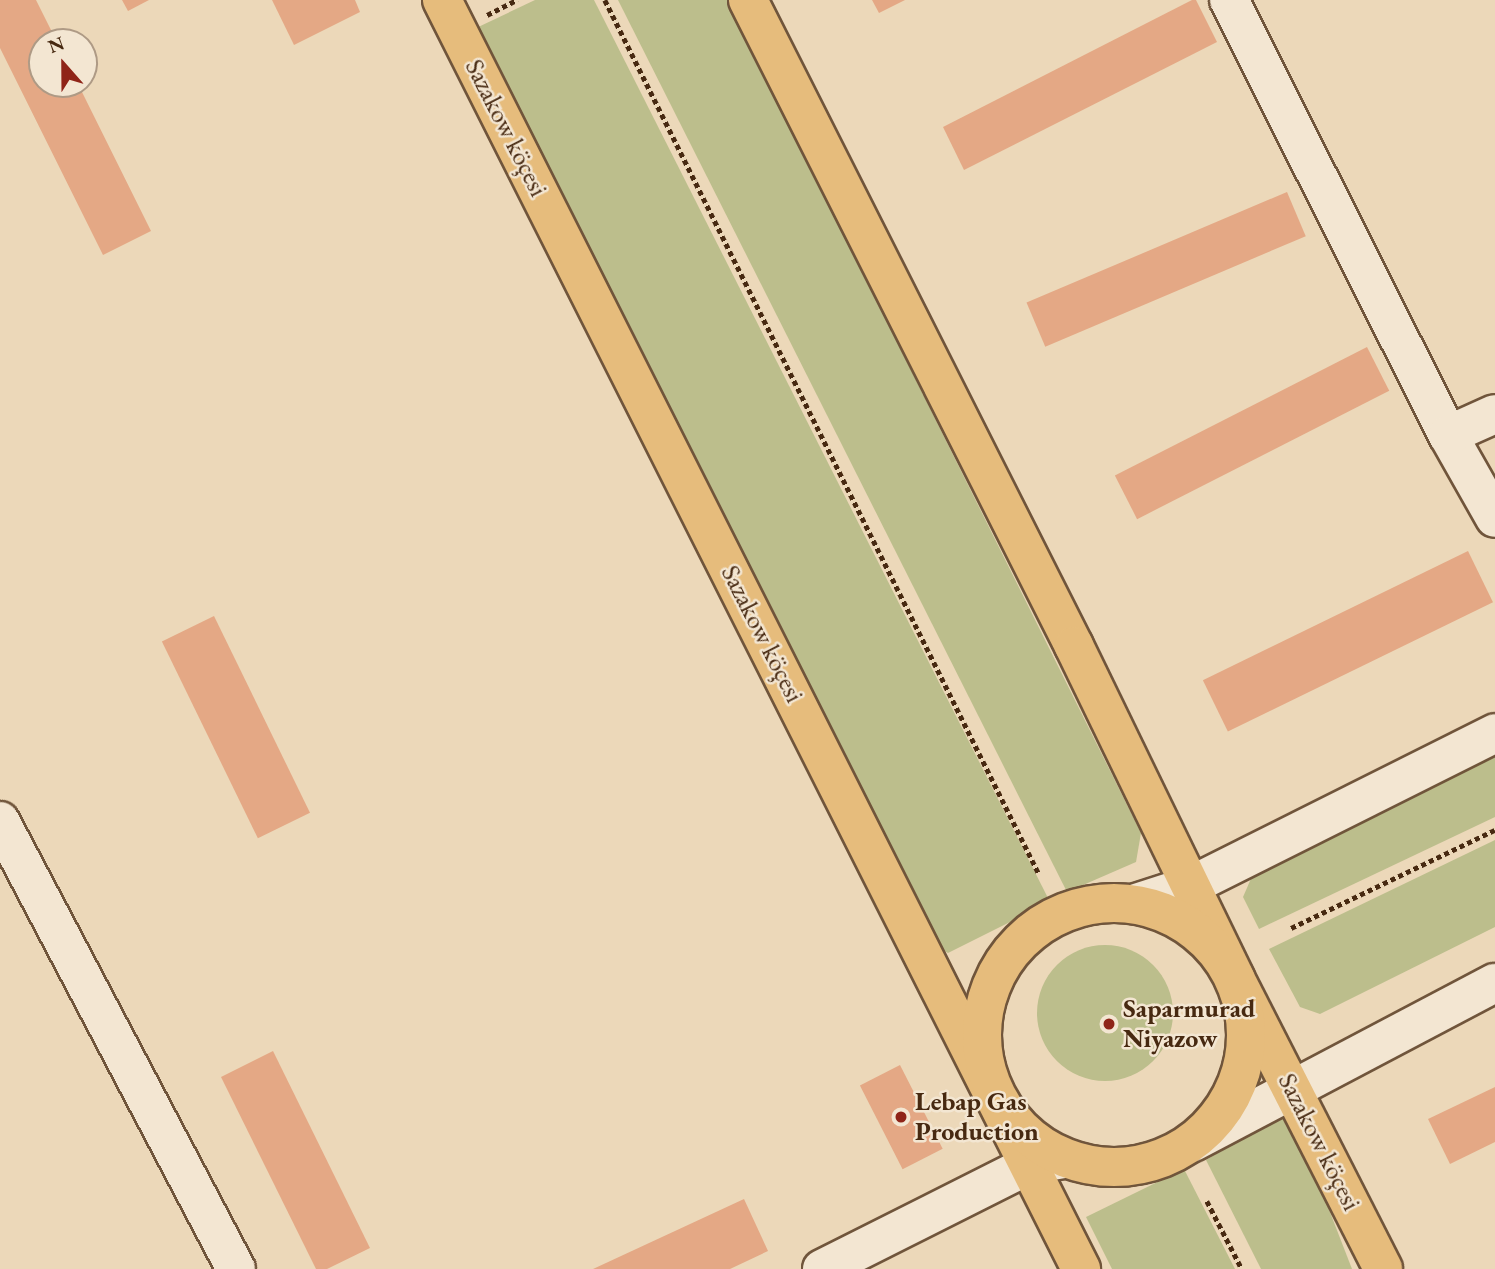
<!DOCTYPE html>
<meta charset="utf-8">
<style>
body{margin:0}
#map{position:relative;width:1495px;height:1269px;overflow:hidden;background:#ecd8b9;font-family:"EB Garamond",serif}
div>[style]{position:absolute}
.green>*{inset:0;background:#bcbe8c}
.round{border-radius:50%}
.building>*{inset:0;background:#e4a885;transform-origin:0 0}
.path>*{height:4.5px;margin-top:-2.25px;transform-origin:0;background:repeating-linear-gradient(90deg,#472911 0 5px,transparent 0 8.5px)}
.roads{filter:drop-shadow(2px 0 #70553b) drop-shadow(-2px 0 #70553b) drop-shadow(0 2px #70553b) drop-shadow(0 -2px #70553b)}
.minor>*{height:38px;margin:-19px;padding:0 19px;transform-origin:19px;border-radius:19px;background:#f3e6d2}
.major>*{height:38px;margin:-19px;padding:0 19px;transform-origin:19px;border-radius:19px;background:#e6bc7c}
.major>.ring{margin:-19px;padding:0;box-sizing:content-box;background:none;border:38px solid #e6bc7c;border-radius:50%}
.dots>*{width:19px;height:19px;translate:-50% -50%;box-sizing:border-box;border:4px solid #f3e6d2;border-radius:50%}
span{translate:-50% -50%;white-space:nowrap;text-align:center;line-height:1.15;-webkit-text-stroke:5px #f3e6d2;paint-order:stroke}
.street-label{font-size:26px;color:#472911}
.poi-label{font-size:26px;color:#472911;font-weight:700}
.left{translate:0 -50%;text-align:left}
.north{position:absolute;left:28px;top:28px;width:70px;height:70px;box-sizing:border-box;background:#f3e6d2;border:2px solid #ae9a85;border-radius:50%;rotate:339deg;font-size:19px;font-weight:700;line-height:28px;text-align:center;color:#472911}
.north::after{content:'';display:block;margin:auto;width:24px;height:32px;background:#8f2418;clip-path:polygon(50% 0,100% 100%,50% 72%,0 100%)}
</style>
<div id="map">
<div class="green">
<i style="clip-path:polygon(535px 0,594px 0,1050px 902px,948px 953px,926px 940px,474px 29px)"></i>
<i style="clip-path:polygon(618px 0,727px 0,1141px 833px,1136px 862px,1067px 892px)"></i>
<i style="clip-path:polygon(1495px 753px,1495px 817px,1259px 929px,1243px 897px,1253px 874px)"></i>
<i style="clip-path:polygon(1495px 840px,1495px 927px,1320px 1014px,1300px 1007px,1269px 949px)"></i>
<i class="round" style="left:1037px;top:945px;width:136px;height:136px"></i>
<i style="clip-path:polygon(1285px 1114px,1309px 1158px,1352px 1269px,1261px 1269px,1206px 1160px)"></i>
<i style="clip-path:polygon(1184px 1169px,1235px 1269px,1112px 1269px,1086px 1217px)"></i>
</div>
<div class="building">
<i style="clip-path:polygon(0 0,36px 0,57px 42px,42px 42px,42px 84px,78px 84px,151px 231px,103px 255px,0 48px)"></i>
<i style="clip-path:polygon(122px 0,149px 0,128px 11px)"></i>
<i style="clip-path:polygon(272px 0,355px 0,360px 12px,294px 45px)"></i>
<i style="clip-path:polygon(872px 0,905px 0,879px 13px)"></i>
<i style="clip-path:polygon(1192px 0,1196px 0,1217px 42px,964px 170px,943px 127px)"></i>
<i style="left:1287px;top:192px;width:48px;height:283px;rotate:67deg"></i>
<i style="left:1367px;top:347px;width:49px;height:283px;rotate:63deg"></i>
<i style="left:1468px;top:551px;width:57px;height:295px;rotate:64deg"></i>
<i style="left:214px;top:616px;width:219px;height:58px;rotate:64deg"></i>
<i style="clip-path:polygon(273px 1051px,370px 1248px,327px 1269px,316px 1269px,221px 1077px)"></i>
<i style="left:900px;top:1065px;width:94px;height:45px;rotate:63deg"></i>
<i style="clip-path:polygon(1495px 1087px,1495px 1142px,1450px 1164px,1428px 1119px)"></i>
<i style="clip-path:polygon(744px 1199px,768px 1251px,730px 1269px,593px 1269px)"></i>
</div>
<div class="path">
<i style="left:605px;top:0;width:976px;rotate:63.59deg"></i>
<i style="left:487px;top:15px;width:34px;rotate:-27deg"></i>
<i style="left:1291px;top:928px;width:226px;rotate:-25.7deg"></i>
<i style="left:1207px;top:1201px;width:76px;rotate:62.8deg"></i>
</div>
<div class="roads">
<div class="minor">
<i style="left:1229px;top:0;width:487px;rotate:63.3deg"></i>
<i style="left:1448px;top:435px;width:95px;rotate:60.5deg"></i>
<i style="left:1448px;top:435px;width:51px;rotate:-24.1deg"></i>
<i style="left:0;top:821px;width:506px;rotate:62.22deg"></i>
<i style="left:1136px;top:903px;width:59px;rotate:-17.8deg"></i>
<i style="left:1192px;top:885px;width:339px;rotate:-26.6deg"></i>
<i style="left:1193px;top:1142px;width:341px;rotate:-27.8deg"></i>
<i style="left:822px;top:1269px;width:232px;rotate:-26.7deg"></i>
<i style="left:1029px;top:1165px;width:35px;rotate:-10deg"></i>
</div>
<div class="major">
<i style="left:442px;top:0;width:1421px;rotate:63.27deg"></i>
<i style="left:748px;top:0;width:724px;rotate:63.22deg"></i>
<i style="left:1074px;top:646px;width:369px;rotate:64.1deg"></i>
<i style="left:1235px;top:978px;width:326px;rotate:63deg"></i>
<i class="ring" style="left:982px;top:903px;width:226px;height:226px"></i>
</div>
</div>
<div class="dots">
<i style="left:1109px;top:1024px;background:#8f2418"></i>
<i style="left:901px;top:1117px;background:#8f2418"></i>
</div>
<div class="street-label">
<span style="left:506px;top:128px;rotate:63deg">Sazakow köçesi</span>
<span style="left:762px;top:634px;rotate:63deg">Sazakow köçesi</span>
<span style="left:1319px;top:1142px;rotate:63deg">Sazakow köçesi</span>
</div>
<div class="poi-label">
<span class="left" style="left:1123px;top:1024px">Saparmurad<br>Niyazow</span>
<span class="left" style="left:915px;top:1117px">Lebap Gas<br>Production</span>
</div>
<div class="north">N</div>
</div>
